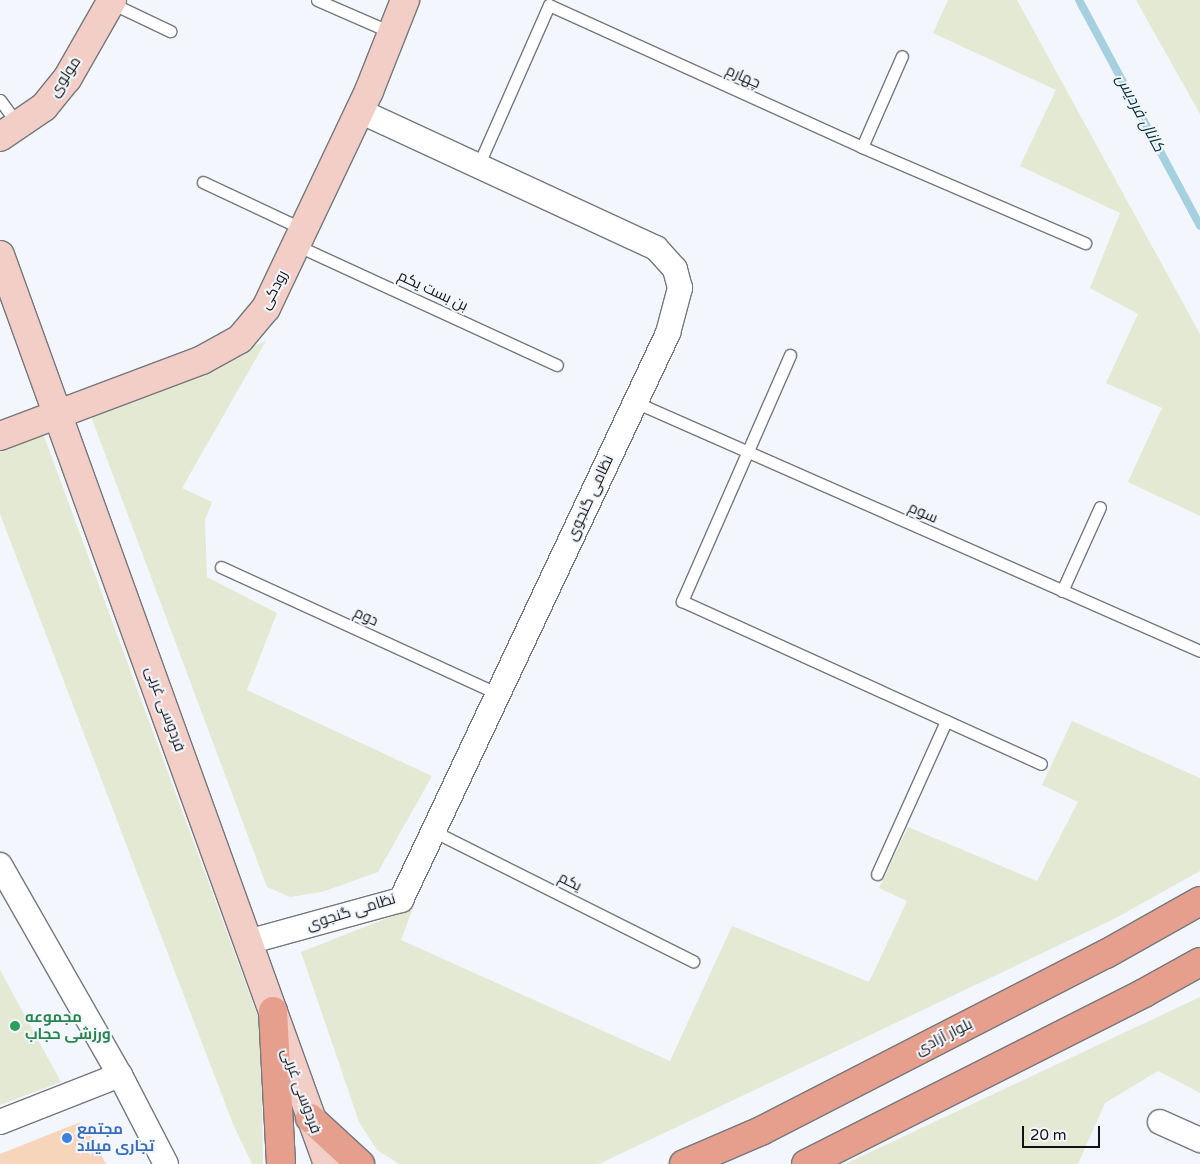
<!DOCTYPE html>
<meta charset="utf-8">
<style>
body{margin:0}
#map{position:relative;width:1200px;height:1164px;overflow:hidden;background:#f3f7fd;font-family:"Varela Round",Cairo,sans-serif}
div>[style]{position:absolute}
.green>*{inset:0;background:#e3e9d2}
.stream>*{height:8px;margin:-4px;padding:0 4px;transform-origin:4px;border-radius:4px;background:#a4d0df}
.building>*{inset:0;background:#f6d5bb}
.roads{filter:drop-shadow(1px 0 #75787e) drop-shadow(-1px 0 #75787e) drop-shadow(0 1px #75787e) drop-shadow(0 -1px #75787e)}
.lane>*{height:11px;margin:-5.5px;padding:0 5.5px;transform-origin:5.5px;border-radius:5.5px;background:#fff}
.street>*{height:24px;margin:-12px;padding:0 12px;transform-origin:12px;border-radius:12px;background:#fff}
.secondary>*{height:28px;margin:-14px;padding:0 14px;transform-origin:14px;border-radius:14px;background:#f2cec6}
.primary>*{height:28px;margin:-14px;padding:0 14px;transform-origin:14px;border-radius:14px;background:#e69e8d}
.dots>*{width:14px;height:14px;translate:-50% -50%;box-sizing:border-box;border:2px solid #f3f7fd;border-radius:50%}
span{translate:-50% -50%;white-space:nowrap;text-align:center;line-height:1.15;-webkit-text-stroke:4px #f3f7fd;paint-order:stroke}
.street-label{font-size:15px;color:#111315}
.leisure-label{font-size:15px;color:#27864d;font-weight:700}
.left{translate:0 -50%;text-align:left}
.shop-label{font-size:15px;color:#366cbe;font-weight:700}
.water-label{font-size:16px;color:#06303c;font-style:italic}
.scale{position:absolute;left:1022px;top:1126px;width:78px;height:22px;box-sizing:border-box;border:2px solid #111315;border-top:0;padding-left:6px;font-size:15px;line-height:18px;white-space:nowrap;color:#111315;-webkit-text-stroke:4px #f3f7fd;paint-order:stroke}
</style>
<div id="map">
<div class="green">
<i style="clip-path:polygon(948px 0,1017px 0,1200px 334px,1200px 516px,1128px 482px,1162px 408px,1106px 383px,1138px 314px,1090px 288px,1120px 213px,1020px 166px,1056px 90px,933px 33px)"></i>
<i style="clip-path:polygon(1136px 0,1200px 0,1200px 114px)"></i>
<i style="clip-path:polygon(266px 341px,182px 488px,212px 502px,205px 520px,207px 577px,277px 613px,247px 690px,432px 776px,378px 872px,322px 892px,290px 897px,267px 887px,89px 411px)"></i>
<i style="clip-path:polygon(41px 428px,261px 1025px,263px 1164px,252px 1164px,233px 1124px,0 514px,0 444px)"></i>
<i style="clip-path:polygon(1072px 721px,1200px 778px,1200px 871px,1114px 919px,599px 1164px,399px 1164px,377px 1150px,359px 1122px,301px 952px,413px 908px,401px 940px,670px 1061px,732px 926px,869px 982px,907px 901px,879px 888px,908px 827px,1037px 881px,1078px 802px,1042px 785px)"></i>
<i style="clip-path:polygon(0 970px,61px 1082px,0 1105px)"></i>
<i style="clip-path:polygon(1200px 997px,1200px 1093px,1158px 1071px,1105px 1103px,1078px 1164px,845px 1164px)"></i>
</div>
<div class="stream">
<i style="left:1079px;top:0;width:256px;rotate:61.8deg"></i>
</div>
<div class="building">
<i style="clip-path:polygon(83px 1121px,106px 1164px,0 1164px,0 1154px)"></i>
</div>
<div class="roads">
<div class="lane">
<i style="left:317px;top:0;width:83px;rotate:23.5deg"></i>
<i style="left:109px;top:2px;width:68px;rotate:25.4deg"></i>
<i style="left:0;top:100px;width:31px;rotate:54deg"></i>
<i style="left:862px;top:147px;width:99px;rotate:-66.3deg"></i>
<i style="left:478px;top:166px;width:176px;rotate:-66.2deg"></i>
<i style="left:549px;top:5px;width:344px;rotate:24.4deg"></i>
<i style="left:862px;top:147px;width:243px;rotate:23.3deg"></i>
<i style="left:203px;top:182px;width:110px;rotate:25.2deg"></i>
<i style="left:296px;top:245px;width:287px;rotate:24.7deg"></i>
<i style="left:790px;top:355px;width:269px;rotate:113.7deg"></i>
<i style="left:682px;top:601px;width:394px;rotate:24.4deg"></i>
<i style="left:635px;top:402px;width:617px;rotate:23.78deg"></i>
<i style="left:221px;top:567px;width:305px;rotate:24.6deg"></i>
<i style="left:1062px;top:591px;width:92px;rotate:-65.7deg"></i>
<i style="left:433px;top:831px;width:291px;rotate:26.6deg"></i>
<i style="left:877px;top:874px;width:168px;rotate:-65.7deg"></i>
</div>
<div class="street">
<i style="left:0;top:865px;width:242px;rotate:60.3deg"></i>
<i style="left:120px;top:1075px;width:100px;rotate:62.7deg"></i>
<i style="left:248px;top:942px;width:159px;rotate:-15.4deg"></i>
<i style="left:401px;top:900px;width:627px;rotate:-64.78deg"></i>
<i style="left:668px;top:333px;width:47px;rotate:-75.1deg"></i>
<i style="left:680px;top:288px;width:20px;rotate:-105deg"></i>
<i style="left:675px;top:269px;width:28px;rotate:-132deg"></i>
<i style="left:656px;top:248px;width:326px;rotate:-155.2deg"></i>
<i style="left:0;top:1122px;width:129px;rotate:-21.4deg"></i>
<i style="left:1160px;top:1122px;width:44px;rotate:24.2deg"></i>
</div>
<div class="secondary">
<i style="left:0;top:137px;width:53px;rotate:-34.3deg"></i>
<i style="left:44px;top:107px;width:36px;rotate:-51deg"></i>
<i style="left:67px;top:79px;width:91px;rotate:-60.3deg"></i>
<i style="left:0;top:255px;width:966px;rotate:70.16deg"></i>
<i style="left:0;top:436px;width:216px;rotate:-20.6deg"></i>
<i style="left:202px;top:360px;width:43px;rotate:-28.9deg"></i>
<i style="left:240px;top:339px;width:40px;rotate:-50deg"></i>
<i style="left:266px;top:308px;width:240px;rotate:-64.6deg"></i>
<i style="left:369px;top:91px;width:98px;rotate:-68.4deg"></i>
</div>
<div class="primary">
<i style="left:273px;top:1011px;width:153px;rotate:87deg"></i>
<i style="left:310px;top:1118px;width:68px;rotate:42.6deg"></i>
<i style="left:684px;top:1164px;width:84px;rotate:-23.2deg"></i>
<i style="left:761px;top:1131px;width:388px;rotate:-27.2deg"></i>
<i style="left:1106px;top:954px;width:108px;rotate:-29.4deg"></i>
<i style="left:806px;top:1164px;width:379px;rotate:-26.8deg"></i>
<i style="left:1144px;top:993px;width:64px;rotate:-29deg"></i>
</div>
</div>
<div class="dots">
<i style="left:15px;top:1026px;background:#2e9e5b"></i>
<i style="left:67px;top:1138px;background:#3f7fe0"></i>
</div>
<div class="street-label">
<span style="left:65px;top:77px;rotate:-56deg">مولوی</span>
<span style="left:743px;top:77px;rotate:24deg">چهارم</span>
<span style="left:274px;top:290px;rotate:-62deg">رودکی</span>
<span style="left:433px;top:291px;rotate:25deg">بن بست یکم</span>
<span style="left:590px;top:498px;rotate:-65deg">نظامی گنجوی</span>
<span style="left:923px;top:513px;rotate:24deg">سوم</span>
<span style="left:366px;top:617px;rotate:25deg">دوم</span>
<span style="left:165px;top:709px;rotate:70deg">فردوسی غربی</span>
<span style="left:570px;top:882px;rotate:27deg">یکم</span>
<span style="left:351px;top:912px;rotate:-17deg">نظامی گنجوی</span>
<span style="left:944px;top:1037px;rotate:-27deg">بلوار آزادی</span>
<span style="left:301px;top:1091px;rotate:70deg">فردوسی غربی</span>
</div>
<div class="leisure-label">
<span class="left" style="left:25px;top:1026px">مجموعه<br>ورزشی حجاب</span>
</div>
<div class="shop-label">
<span class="left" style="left:77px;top:1138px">مجتمع<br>تجاری میلاد</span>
</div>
<div class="water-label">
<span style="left:1140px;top:113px;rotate:62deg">کانال فردیس</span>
</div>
<div class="scale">20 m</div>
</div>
